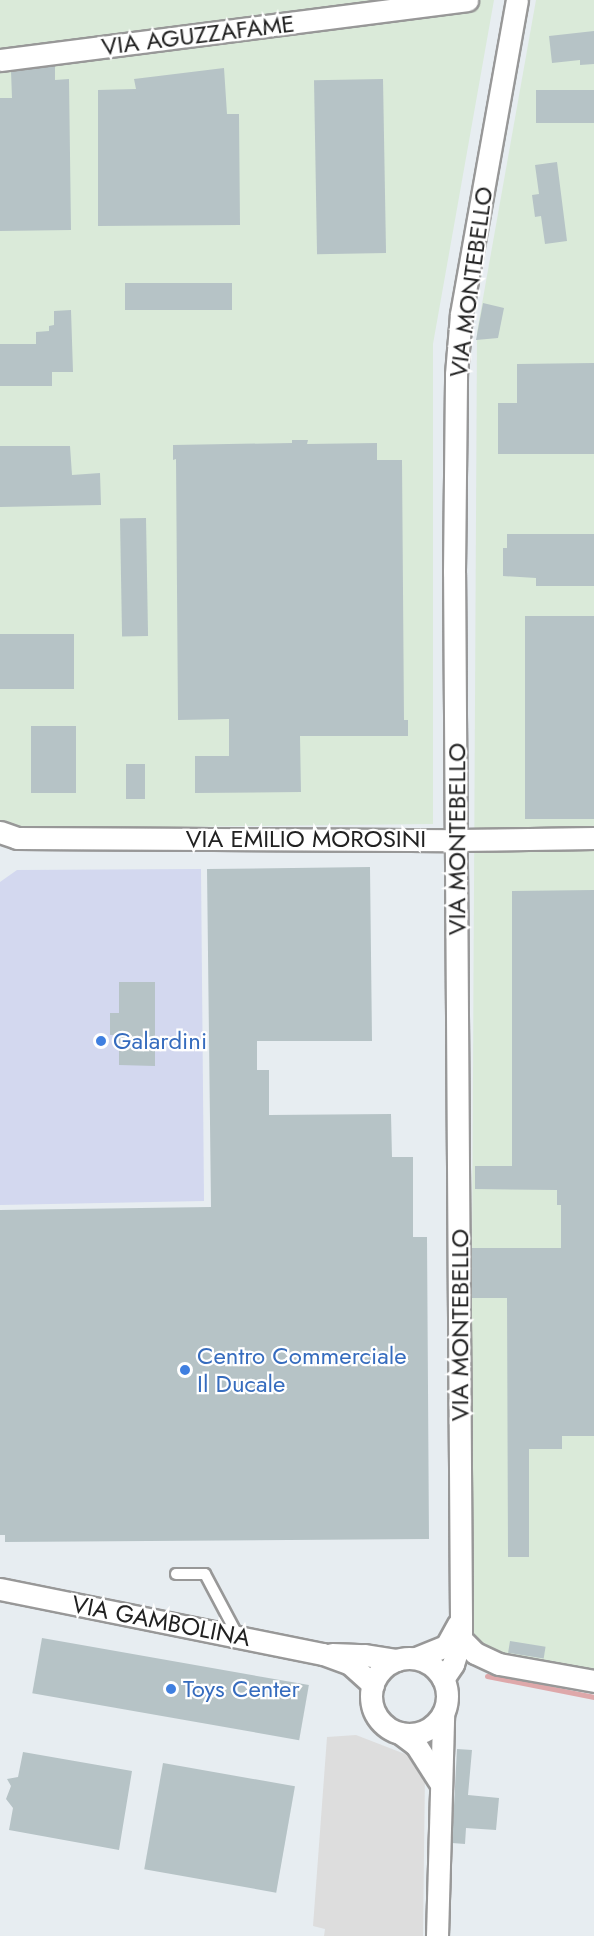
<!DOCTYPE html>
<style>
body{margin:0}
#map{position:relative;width:594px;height:1936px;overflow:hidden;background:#e7edf1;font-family:Jost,sans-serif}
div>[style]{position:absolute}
.industrial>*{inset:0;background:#daead9}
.farmland>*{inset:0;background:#d3d8ef}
.parking>*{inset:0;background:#ddd}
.stream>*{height:5px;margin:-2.5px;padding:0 2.5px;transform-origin:2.5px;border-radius:2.5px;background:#dea8aa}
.building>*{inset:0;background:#b6c3c6;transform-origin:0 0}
.roads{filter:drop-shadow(2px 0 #989898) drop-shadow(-2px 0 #989898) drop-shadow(0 2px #989898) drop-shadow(0 -2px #989898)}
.lane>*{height:10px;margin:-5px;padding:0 5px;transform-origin:5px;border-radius:5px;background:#fff}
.street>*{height:21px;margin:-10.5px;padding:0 10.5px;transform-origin:10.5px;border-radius:10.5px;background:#fff}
.street>.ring{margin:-10.5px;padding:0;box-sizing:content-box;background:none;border:21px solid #fff;border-radius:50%}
.dots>*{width:16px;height:16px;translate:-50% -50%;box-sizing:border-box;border:3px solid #fff;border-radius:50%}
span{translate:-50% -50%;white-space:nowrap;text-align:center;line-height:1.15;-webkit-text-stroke:4.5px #fff;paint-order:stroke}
.street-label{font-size:24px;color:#212121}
.shop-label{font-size:24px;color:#366cbe}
.left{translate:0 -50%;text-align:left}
</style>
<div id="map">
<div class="industrial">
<i style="clip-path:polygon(0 0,494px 0,433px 344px,433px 824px,7px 829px,0 826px)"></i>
<i style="clip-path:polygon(536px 0,594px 0,594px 1672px,494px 1654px,478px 1646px,470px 1628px,477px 332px)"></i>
</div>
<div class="farmland">
<i style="clip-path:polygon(201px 869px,204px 1201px,0 1205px,0 882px,17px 870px)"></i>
</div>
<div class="parking">
<i style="clip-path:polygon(356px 1735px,418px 1759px,425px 1774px,423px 1936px,324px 1936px,325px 1929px,313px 1926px,327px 1737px)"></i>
</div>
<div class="stream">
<i style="left:487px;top:1676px;width:109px;rotate:11.1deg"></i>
</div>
<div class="building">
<i style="clip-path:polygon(594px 31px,594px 64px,580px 65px,580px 60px,552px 63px,549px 36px)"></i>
<i style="clip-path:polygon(55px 66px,55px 80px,69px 79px,71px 230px,0 231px,0 98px,12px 98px,11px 71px)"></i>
<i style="clip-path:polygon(224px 68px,227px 114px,239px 114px,240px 225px,98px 226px,98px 90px,136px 89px,134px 79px)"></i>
<i style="left:383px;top:79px;width:174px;height:69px;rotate:89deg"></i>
<i style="left:594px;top:90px;width:33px;height:58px;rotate:90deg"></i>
<i style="clip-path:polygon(557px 162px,567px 241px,545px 244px,541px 216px,535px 217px,532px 195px,539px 194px,535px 165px)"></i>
<i style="left:125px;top:283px;width:107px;height:27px"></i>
<i style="clip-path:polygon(483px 303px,504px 308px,498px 338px,476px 340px)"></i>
<i style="clip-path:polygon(71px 310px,73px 372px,52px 372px,52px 386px,0 386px,0 344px,36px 344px,36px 332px,49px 331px,49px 326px,54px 325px,54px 311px)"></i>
<i style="clip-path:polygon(594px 363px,594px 454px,498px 454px,498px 403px,517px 403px,517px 364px)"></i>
<i style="clip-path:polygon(292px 440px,308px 440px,307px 444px,377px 443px,377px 460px,402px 460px,404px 720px,408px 720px,408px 736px,300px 736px,301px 792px,195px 793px,195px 756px,229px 756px,229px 719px,178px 720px,176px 459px,173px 460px,173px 445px,292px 443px)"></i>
<i style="clip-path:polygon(0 446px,70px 446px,72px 475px,100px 473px,101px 505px,0 507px)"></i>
<i style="left:146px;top:518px;width:118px;height:26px;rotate:89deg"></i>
<i style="clip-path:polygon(507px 534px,594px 534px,594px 586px,536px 586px,536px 578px,503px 576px,503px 548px,507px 548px)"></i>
<i style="left:594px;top:616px;width:203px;height:69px;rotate:90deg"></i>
<i style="left:0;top:634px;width:74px;height:55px"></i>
<i style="left:31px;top:726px;width:45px;height:67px"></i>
<i style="left:126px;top:764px;width:19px;height:35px"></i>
<i style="clip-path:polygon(370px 867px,372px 1041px,257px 1041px,257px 1070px,269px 1070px,269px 1115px,391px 1114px,392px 1157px,413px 1157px,413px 1237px,427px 1237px,429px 1539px,5px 1542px,5px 1535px,0 1535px,0 1210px,211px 1207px,207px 869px)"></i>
<i style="clip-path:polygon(594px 890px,594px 1436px,562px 1436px,562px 1449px,529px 1449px,529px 1557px,508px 1557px,507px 1298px,472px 1298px,471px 1248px,561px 1248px,561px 1205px,557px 1205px,557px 1190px,475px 1189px,475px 1166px,512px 1166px,512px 891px)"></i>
<i style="clip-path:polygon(119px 982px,155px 982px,155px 1066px,119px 1065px,119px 1035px,110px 1035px,110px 1013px,119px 1013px)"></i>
<i style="left:42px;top:1638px;width:271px;height:56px;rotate:10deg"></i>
<i style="left:510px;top:1641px;width:36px;height:12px;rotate:9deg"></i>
<i style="clip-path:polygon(457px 1749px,472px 1750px,468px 1795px,499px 1798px,496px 1830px,466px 1828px,465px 1844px,452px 1843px)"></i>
<i style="clip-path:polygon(23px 1752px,132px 1771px,119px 1850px,9px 1830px,13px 1808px,6px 1799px,11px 1786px,7px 1779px,18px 1777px)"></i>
<i style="left:163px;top:1763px;width:134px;height:108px;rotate:10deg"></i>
</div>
<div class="roads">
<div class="lane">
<i style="left:176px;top:1574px;width:29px"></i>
<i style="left:205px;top:1574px;width:70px;rotate:62deg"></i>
</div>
<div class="street">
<i style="left:0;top:60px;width:471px;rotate:-7.3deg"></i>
<i style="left:0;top:832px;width:18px;rotate:19deg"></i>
<i style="left:17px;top:838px;width:440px;rotate:0.3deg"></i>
<i style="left:457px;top:840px;width:137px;rotate:-0.8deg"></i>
<i style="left:0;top:1589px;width:329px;rotate:11.4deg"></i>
<i style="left:323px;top:1654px;width:29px;rotate:20deg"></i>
<i style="left:350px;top:1664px;width:31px;rotate:42deg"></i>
<i style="left:461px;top:1639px;width:20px;rotate:45deg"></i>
<i style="left:475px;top:1653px;width:26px;rotate:25deg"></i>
<i style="left:499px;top:1664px;width:97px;rotate:10.1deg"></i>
<i style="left:332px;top:1654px;width:33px;rotate:2deg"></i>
<i style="left:365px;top:1655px;width:32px;rotate:9deg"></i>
<i style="left:416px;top:1658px;width:32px;rotate:-22deg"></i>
<i style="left:446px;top:1646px;width:25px;rotate:-61deg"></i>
<i class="ring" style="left:371px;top:1658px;width:55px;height:55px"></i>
<i style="left:443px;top:1679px;width:18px;rotate:-56deg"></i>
<i style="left:453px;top:1664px;width:26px;rotate:-72deg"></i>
<i style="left:461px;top:1639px;width:21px;rotate:-90deg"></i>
<i style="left:461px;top:1618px;width:1046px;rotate:-90.38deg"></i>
<i style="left:454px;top:572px;width:198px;rotate:-89.4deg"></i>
<i style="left:456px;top:374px;width:60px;rotate:-85.2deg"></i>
<i style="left:461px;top:314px;width:319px;rotate:-79.9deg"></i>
<i style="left:400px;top:1733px;width:20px;rotate:37deg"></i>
<i style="left:416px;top:1745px;width:43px;rotate:57.4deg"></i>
<i style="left:437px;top:1936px;width:221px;rotate:-88.4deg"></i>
</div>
</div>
<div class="dots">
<i style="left:101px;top:1041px;background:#3f7fe0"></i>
<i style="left:185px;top:1370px;background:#3f7fe0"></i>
<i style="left:171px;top:1689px;background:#3f7fe0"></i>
</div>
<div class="street-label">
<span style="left:198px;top:35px;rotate:-7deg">VIA AGUZZAFAME</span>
<span style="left:471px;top:282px;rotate:-82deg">VIA MONTEBELLO</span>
<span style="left:306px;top:839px">VIA EMILIO MOROSINI</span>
<span style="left:457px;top:839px;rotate:-90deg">VIA MONTEBELLO</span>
<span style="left:460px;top:1325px;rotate:-90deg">VIA MONTEBELLO</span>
<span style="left:161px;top:1621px;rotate:11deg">VIA GAMBOLINA</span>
</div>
<div class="shop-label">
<span class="left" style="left:113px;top:1041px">Galardini</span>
<span class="left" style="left:197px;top:1370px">Centro Commerciale<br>Il Ducale</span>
<span class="left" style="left:183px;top:1689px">Toys Center</span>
</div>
</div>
